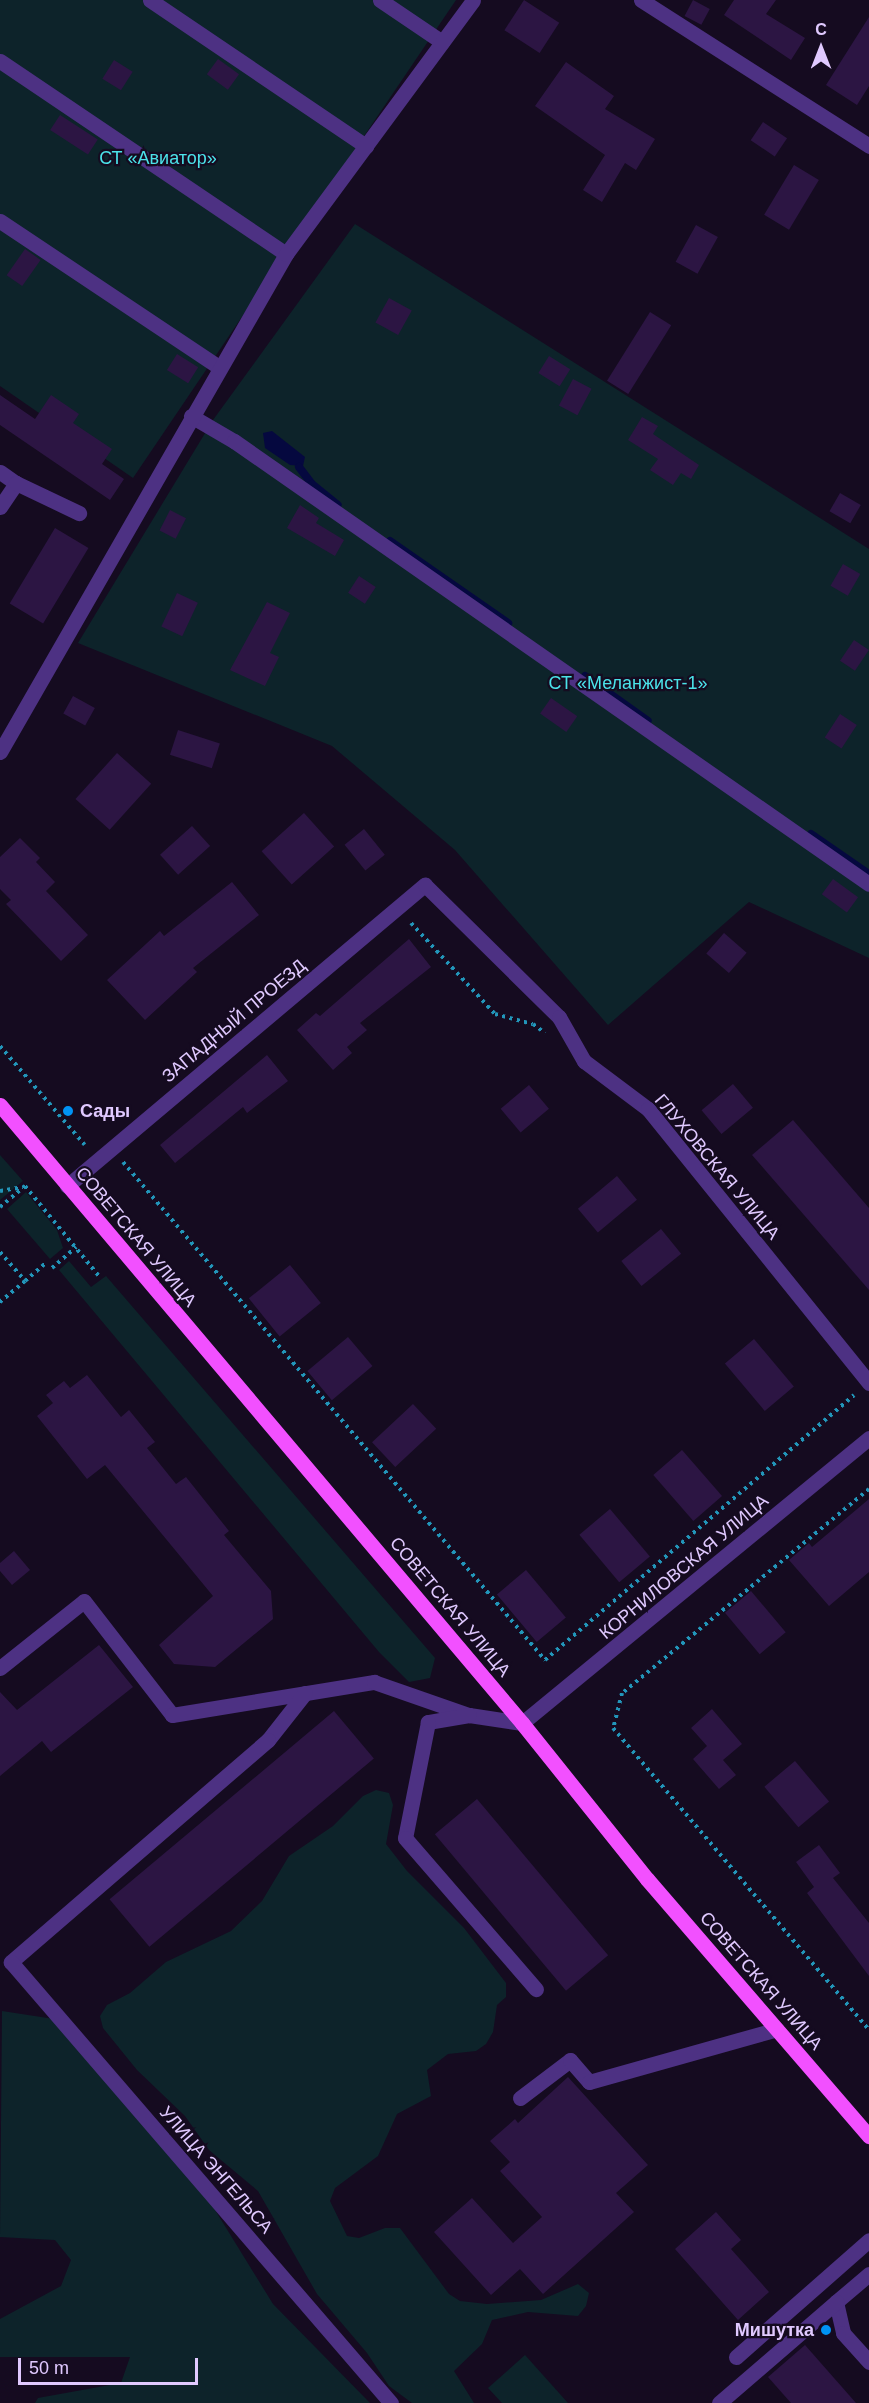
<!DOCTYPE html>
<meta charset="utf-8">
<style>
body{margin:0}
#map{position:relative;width:869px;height:2403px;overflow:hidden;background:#150b20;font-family:Arial,sans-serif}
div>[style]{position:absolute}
.green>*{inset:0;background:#0d232a}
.water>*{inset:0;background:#05083f}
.stream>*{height:8px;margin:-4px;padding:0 4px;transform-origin:4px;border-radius:4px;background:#05083f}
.building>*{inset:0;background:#2c1543;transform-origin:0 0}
.path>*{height:4px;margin-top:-2px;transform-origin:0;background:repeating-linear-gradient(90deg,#2296ba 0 3px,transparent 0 7.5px)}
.minor>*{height:15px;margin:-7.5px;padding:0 7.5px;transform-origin:7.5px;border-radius:7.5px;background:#4d3183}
.major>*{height:15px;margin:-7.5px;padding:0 7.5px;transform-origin:7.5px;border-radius:7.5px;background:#f250ff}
.dots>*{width:16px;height:16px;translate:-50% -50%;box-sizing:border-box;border:3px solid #150b20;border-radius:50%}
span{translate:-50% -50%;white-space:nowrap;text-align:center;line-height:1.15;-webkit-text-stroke:4.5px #150b20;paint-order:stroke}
.park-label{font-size:18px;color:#4be2e9}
.street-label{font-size:18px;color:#e0c9ff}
.poi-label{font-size:18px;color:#e0c9ff;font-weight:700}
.left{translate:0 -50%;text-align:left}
.right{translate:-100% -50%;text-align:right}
.north{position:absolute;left:791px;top:18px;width:60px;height:60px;-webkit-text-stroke:4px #150b20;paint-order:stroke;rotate:0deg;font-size:16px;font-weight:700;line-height:24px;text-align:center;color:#e0c9ff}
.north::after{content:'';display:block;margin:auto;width:21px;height:27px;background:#e0c9ff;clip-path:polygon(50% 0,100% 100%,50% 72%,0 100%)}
.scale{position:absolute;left:18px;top:2358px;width:180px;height:27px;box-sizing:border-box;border:3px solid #e0c9ff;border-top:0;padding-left:8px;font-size:18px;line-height:21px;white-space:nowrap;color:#e0c9ff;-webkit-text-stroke:4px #150b20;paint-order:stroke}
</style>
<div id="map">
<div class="green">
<i style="clip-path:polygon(0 0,456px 0,133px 478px,0 386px)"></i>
<i style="clip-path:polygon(355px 224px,869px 549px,869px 958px,749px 902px,608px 1025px,455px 850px,332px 746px,78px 643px,213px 420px)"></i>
<i style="clip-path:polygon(0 1155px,23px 1181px,0 1200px)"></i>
<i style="clip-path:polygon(26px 1192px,57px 1230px,63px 1248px,50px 1259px,7px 1209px)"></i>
<i style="clip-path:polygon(69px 1261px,91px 1287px,106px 1276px,435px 1658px,430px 1678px,409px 1682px,379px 1652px,59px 1270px)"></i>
<i style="clip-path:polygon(376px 1790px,389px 1793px,393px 1805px,386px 1844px,407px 1871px,464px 1928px,506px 1983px,506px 1997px,497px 2005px,493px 2032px,486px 2044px,476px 2051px,448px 2054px,427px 2070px,431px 2096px,397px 2114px,378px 2156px,335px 2188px,330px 2201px,347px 2236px,359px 2238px,385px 2228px,400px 2228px,449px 2294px,460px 2301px,487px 2304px,541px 2300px,578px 2284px,589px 2293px,586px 2306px,578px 2316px,528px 2312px,492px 2320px,482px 2344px,454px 2371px,474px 2403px,412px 2403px,389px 2386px,367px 2353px,317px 2294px,258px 2191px,209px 2150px,185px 2116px,137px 2070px,103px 2028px,100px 2016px,107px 2005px,130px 1993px,166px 1962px,231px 1931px,262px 1901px,289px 1856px,333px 1826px,363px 1796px)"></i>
<i style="clip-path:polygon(2px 2011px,54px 2019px,167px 2132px,273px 2304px,370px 2403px,35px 2403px,38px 2398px,121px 2383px,130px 2357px,0 2357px,0 2319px,61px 2286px,71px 2260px,55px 2240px,0 2237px)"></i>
<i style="clip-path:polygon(525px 2355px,568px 2403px,502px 2403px,488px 2388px)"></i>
</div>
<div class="water">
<i style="clip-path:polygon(272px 431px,305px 457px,303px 466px,290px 465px,265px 448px,263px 433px)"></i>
</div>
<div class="stream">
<i style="left:299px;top:467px;width:21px;rotate:53deg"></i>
<i style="left:312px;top:484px;width:33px;rotate:39deg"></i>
<i style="left:390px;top:541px;width:144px;rotate:34.8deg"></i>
<i style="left:585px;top:676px;width:77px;rotate:35.5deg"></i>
<i style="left:811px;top:834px;width:70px;rotate:34.6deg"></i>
</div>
<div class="building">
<i style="left:524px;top:0;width:42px;height:36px;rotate:33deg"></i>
<i style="left:693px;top:0;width:19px;height:18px;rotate:28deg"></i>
<i style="clip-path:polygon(734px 0,776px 0,766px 14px,805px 38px,791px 60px,724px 15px)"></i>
<i style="clip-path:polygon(869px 17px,869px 86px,857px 105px,826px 85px)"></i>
<i style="left:218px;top:59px;width:26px;height:19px;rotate:36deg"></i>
<i style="left:114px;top:60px;width:22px;height:22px;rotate:32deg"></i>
<i style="clip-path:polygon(566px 62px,614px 96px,605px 109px,655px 139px,636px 170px,625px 163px,602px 202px,583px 190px,605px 155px,535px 106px)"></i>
<i style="left:60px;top:115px;width:45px;height:18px;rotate:33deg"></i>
<i style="left:763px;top:122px;width:29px;height:22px;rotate:34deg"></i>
<i style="left:794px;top:165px;width:29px;height:58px;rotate:31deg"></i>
<i style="left:696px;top:225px;width:25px;height:42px;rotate:29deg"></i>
<i style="left:25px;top:249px;width:19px;height:32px;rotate:35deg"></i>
<i style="left:389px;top:298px;width:26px;height:28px;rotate:29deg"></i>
<i style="left:650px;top:312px;width:25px;height:81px;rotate:32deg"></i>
<i style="left:177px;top:354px;width:25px;height:19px;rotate:32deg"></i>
<i style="left:549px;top:356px;width:25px;height:20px;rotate:32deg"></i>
<i style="left:573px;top:379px;width:21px;height:30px;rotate:28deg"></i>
<i style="clip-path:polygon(0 395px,35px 419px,51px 395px,79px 414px,73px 423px,112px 449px,102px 464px,124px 479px,110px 500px,0 425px)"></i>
<i style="clip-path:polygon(642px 417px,658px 426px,653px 434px,699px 465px,691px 479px,681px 473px,673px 485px,650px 470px,658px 459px,628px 440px)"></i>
<i style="left:840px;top:493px;width:24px;height:21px;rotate:30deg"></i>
<i style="clip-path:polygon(300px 505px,319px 518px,316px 523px,344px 540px,335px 556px,287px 528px)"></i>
<i style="left:170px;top:510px;width:18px;height:23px;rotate:27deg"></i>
<i style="left:55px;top:528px;width:39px;height:88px;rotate:31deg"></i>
<i style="left:843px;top:564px;width:20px;height:25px;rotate:30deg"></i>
<i style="left:359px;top:576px;width:20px;height:20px;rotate:33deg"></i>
<i style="left:177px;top:593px;width:23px;height:37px;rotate:25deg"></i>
<i style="clip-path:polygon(267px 602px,290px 613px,270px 653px,279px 657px,265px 686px,230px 670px)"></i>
<i style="left:854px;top:640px;width:18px;height:25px;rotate:34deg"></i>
<i style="left:73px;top:696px;width:25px;height:20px;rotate:29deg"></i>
<i style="left:551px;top:698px;width:32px;height:19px;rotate:35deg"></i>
<i style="left:840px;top:714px;width:20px;height:28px;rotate:33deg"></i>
<i style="left:178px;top:730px;width:44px;height:26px;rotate:18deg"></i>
<i style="left:117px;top:753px;width:46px;height:62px;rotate:42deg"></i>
<i style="left:304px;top:813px;width:45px;height:57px;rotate:48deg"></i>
<i style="left:192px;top:826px;width:27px;height:43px;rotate:48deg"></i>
<i style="left:364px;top:829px;width:33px;height:25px;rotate:51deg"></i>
<i style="clip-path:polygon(20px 838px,40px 858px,36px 862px,55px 882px,46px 891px,88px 935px,61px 961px,6px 904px,11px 900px,0 889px,0 857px)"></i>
<i style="left:833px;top:879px;width:31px;height:19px;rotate:36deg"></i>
<i style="clip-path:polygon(232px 882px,259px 915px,193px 968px,197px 972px,145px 1020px,107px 980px,160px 931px,164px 936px)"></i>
<i style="left:724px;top:933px;width:30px;height:27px;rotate:41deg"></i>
<i style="clip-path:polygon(409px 939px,431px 967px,360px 1023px,367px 1030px,347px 1047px,352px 1053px,333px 1070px,297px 1030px,316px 1013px,320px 1016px)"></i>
<i style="clip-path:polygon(267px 1055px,288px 1081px,247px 1113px,243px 1107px,175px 1163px,160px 1145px)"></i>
<i style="left:733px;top:1084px;width:31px;height:41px;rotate:50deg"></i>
<i style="left:529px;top:1085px;width:31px;height:37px;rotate:50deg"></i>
<i style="clip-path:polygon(793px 1120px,869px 1208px,869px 1290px,752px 1155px)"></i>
<i style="left:617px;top:1176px;width:31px;height:51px;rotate:50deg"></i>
<i style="left:661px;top:1229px;width:32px;height:51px;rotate:51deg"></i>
<i style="left:290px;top:1265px;width:49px;height:53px;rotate:51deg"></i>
<i style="left:348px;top:1337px;width:38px;height:53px;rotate:50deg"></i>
<i style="left:754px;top:1339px;width:62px;height:38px;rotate:50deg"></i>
<i style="clip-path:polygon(87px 1375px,121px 1417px,129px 1410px,155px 1442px,147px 1448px,176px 1484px,186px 1477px,229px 1531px,224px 1535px,271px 1591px,273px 1619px,215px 1667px,174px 1664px,159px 1645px,213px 1596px,105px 1465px,87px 1479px,37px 1416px,53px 1403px,46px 1395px,64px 1381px,70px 1388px)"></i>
<i style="left:413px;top:1404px;width:34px;height:56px;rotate:47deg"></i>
<i style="left:682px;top:1450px;width:61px;height:38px;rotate:49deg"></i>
<i style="clip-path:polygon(869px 1499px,869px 1572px,829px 1606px,789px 1560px,809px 1543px,812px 1547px)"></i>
<i style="left:610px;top:1509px;width:62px;height:40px;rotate:50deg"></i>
<i style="clip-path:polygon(14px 1551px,30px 1570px,12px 1585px,0 1571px,0 1563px)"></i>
<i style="left:526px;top:1570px;width:62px;height:38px;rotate:50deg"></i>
<i style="left:751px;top:1591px;width:54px;height:34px;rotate:50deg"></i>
<i style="clip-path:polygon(99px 1645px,133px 1687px,51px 1752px,42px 1741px,0 1776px,0 1692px,17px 1710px)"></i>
<i style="clip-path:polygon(712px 1709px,742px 1744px,723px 1760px,736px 1775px,719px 1789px,693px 1759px,707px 1746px,691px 1728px)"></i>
<i style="left:334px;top:1711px;width:62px;height:293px;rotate:50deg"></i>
<i style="left:795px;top:1761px;width:53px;height:40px;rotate:50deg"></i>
<i style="left:477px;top:1799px;width:204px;height:55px;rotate:50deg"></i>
<i style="clip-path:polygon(819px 1845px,840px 1873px,833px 1878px,869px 1923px,869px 1976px,807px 1893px,814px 1887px,796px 1862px)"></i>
<i style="clip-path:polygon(568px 2077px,648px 2165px,616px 2193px,634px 2212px,543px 2294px,520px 2269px,491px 2295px,434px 2232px,472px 2198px,513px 2243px,542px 2217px,500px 2171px,510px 2162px,490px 2141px,515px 2119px,518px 2123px)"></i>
<i style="clip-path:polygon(716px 2212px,741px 2240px,731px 2249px,769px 2292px,738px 2320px,675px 2249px)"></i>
<i style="clip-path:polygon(805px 2345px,856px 2403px,791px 2403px,768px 2377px)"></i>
</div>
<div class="path">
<i style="left:411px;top:923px;width:124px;rotate:47.3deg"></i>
<i style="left:495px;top:1014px;width:39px;rotate:15deg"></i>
<i style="left:533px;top:1024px;width:15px;rotate:37deg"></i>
<i style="left:0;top:1046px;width:130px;rotate:49.4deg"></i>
<i style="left:123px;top:1162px;width:653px;rotate:49.72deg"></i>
<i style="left:545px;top:1660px;width:407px;rotate:-40.6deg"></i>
<i style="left:25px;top:1186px;width:117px;rotate:50.6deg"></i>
<i style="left:0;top:1191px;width:23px;rotate:-10deg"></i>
<i style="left:0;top:1207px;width:33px;rotate:-40deg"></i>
<i style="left:0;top:1252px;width:38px;rotate:49deg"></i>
<i style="left:25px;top:1281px;width:33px;rotate:140deg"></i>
<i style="left:52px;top:1268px;width:32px;rotate:-41deg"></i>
<i style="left:25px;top:1281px;width:29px;rotate:-41deg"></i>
<i style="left:869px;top:1489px;width:320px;rotate:140.4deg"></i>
<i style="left:622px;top:1693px;width:36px;rotate:104deg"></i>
<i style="left:613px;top:1728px;width:396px;rotate:49.7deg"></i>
</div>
<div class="minor">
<i style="left:150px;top:0;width:261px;rotate:34.1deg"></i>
<i style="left:380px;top:0;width:75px;rotate:34.1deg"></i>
<i style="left:641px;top:0;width:271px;rotate:32.6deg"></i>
<i style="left:0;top:61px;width:345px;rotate:34deg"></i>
<i style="left:0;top:221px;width:263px;rotate:33.7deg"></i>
<i style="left:191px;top:416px;width:50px;rotate:30.2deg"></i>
<i style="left:234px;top:441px;width:774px;rotate:34.9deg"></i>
<i style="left:0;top:472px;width:19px;rotate:35deg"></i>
<i style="left:0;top:507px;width:29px;rotate:-56deg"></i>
<i style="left:16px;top:483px;width:70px;rotate:25.5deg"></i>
<i style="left:0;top:752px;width:574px;rotate:-60.13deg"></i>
<i style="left:286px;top:254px;width:315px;rotate:-53.6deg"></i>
<i style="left:67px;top:1186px;width:468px;rotate:-40.1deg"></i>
<i style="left:425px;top:885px;width:188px;rotate:44.6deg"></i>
<i style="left:559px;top:1017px;width:51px;rotate:60.4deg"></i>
<i style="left:584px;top:1061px;width:80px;rotate:36.9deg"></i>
<i style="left:648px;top:1109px;width:352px;rotate:51.1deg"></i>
<i style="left:0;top:1668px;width:107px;rotate:-38.6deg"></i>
<i style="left:84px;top:1601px;width:144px;rotate:52.3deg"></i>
<i style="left:172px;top:1715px;width:205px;rotate:-9.3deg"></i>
<i style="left:374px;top:1682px;width:101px;rotate:19.2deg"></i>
<i style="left:469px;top:1715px;width:54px;rotate:8.6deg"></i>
<i style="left:522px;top:1723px;width:449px;rotate:-39.4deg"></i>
<i style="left:305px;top:1693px;width:60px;rotate:128.2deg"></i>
<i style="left:268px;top:1740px;width:340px;rotate:139.2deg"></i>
<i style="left:11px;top:1962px;width:582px;rotate:49.25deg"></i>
<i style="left:469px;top:1715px;width:42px;rotate:170.3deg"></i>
<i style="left:428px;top:1722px;width:118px;rotate:101.2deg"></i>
<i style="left:405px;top:1838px;width:200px;rotate:49.1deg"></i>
<i style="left:520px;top:2098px;width:63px;rotate:-37.2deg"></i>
<i style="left:570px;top:2060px;width:29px;rotate:49deg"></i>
<i style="left:589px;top:2082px;width:195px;rotate:-15.7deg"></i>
<i style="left:869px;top:2274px;width:43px;rotate:139.7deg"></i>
<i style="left:836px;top:2302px;width:32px;rotate:77deg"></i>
<i style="left:843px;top:2333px;width:39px;rotate:48deg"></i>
<i style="left:736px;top:2357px;width:177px;rotate:-41.3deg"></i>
<i style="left:719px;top:2403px;width:155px;rotate:-40.8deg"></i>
</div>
<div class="major">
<i style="left:0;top:1105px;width:809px;rotate:49.81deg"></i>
<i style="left:522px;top:1723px;width:200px;rotate:51.3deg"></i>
<i style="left:647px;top:1879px;width:340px;rotate:49.2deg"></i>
</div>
<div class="dots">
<i style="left:68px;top:1111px;background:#0093f4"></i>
<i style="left:826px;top:2330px;background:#0093f4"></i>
</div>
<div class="park-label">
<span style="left:158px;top:158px">СТ «Авиатор»</span>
<span style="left:628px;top:683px">СТ «Меланжист-1»</span>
</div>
<div class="street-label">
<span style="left:234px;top:1021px;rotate:-40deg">ЗАПАДНЫЙ ПРОЕЗД</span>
<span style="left:717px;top:1167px;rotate:50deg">ГЛУХОВСКАЯ УЛИЦА</span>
<span style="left:136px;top:1237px;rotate:50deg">СОВЕТСКАЯ УЛИЦА</span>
<span style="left:684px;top:1567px;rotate:-40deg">КОРНИЛОВСКАЯ УЛИЦА</span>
<span style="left:450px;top:1607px;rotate:50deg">СОВЕТСКАЯ УЛИЦА</span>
<span style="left:761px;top:1981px;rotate:49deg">СОВЕТСКАЯ УЛИЦА</span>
<span style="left:216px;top:2170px;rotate:49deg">УЛИЦА ЭНГЕЛЬСА</span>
</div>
<div class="poi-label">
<span class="left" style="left:80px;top:1111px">Сады</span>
<span class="right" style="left:814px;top:2330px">Мишутка</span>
</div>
<div class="north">С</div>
<div class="scale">50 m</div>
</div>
